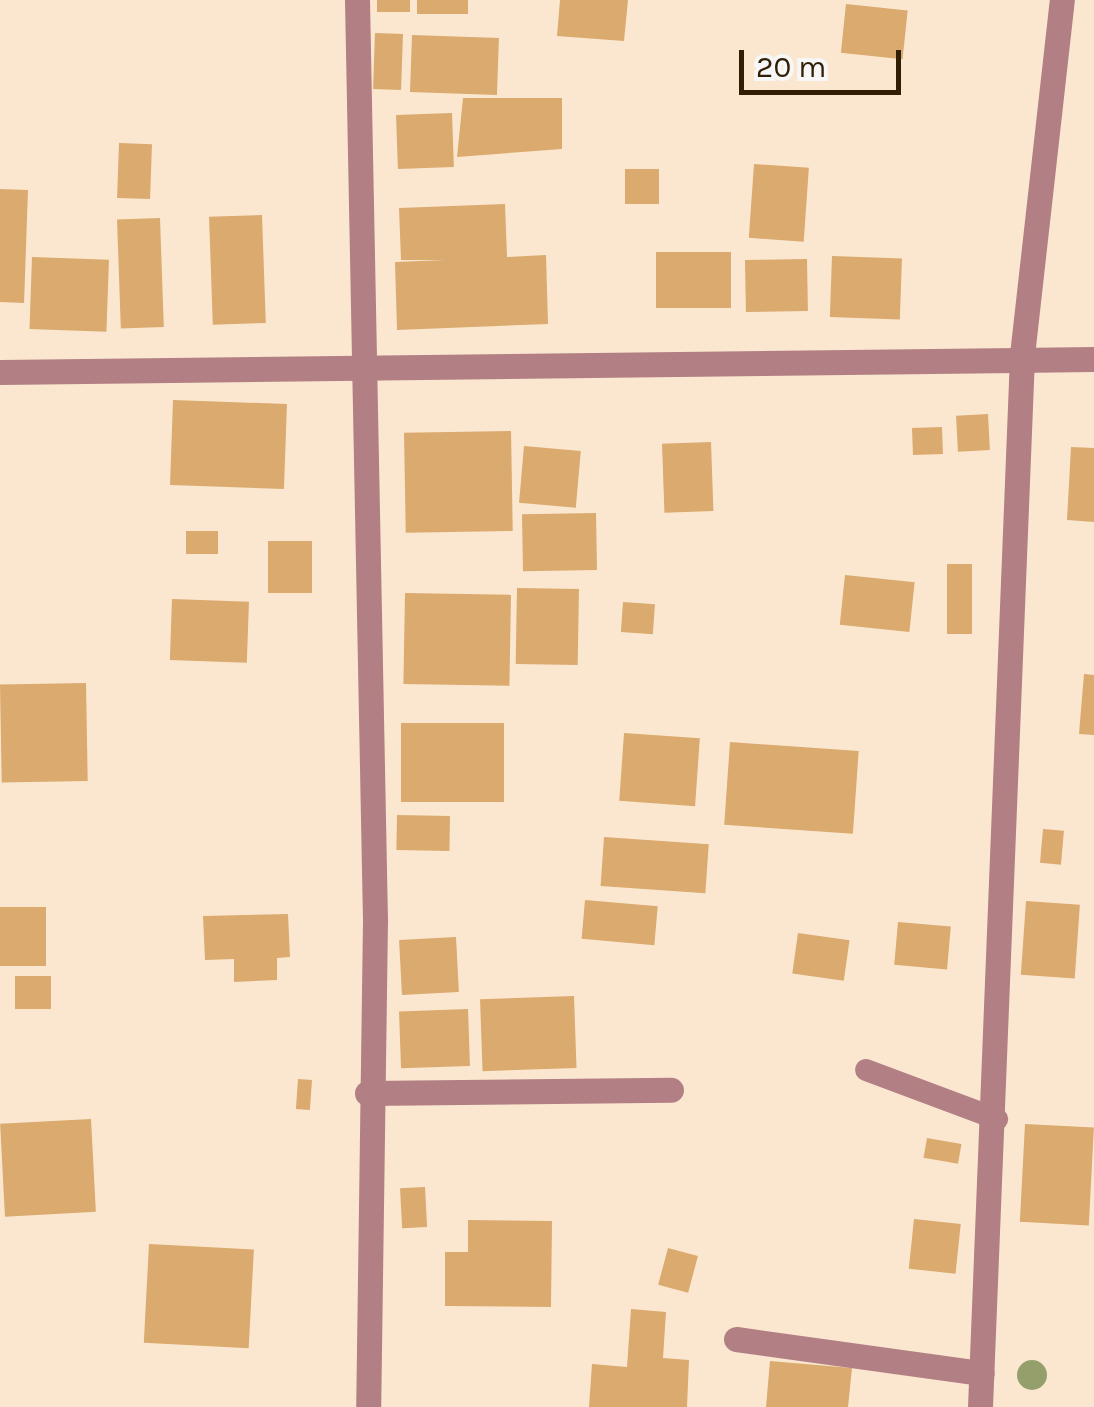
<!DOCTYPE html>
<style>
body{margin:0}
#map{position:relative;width:1094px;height:1407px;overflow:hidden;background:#fbe7cf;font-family:Karla,sans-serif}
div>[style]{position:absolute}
.building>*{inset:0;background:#daaa6f;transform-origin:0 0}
.lane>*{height:22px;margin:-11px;padding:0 11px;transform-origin:11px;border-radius:11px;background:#b17f84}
.street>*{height:25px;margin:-12.5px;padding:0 12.5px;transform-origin:12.5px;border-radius:12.5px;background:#b17f84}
.trees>*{width:30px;height:30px;margin:-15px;border-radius:50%;background:#959f6b}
span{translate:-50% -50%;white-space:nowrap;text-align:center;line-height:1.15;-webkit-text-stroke:8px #f7f7f7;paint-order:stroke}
.scale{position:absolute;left:739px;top:50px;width:162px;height:45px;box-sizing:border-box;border:5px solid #311e05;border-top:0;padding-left:12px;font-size:30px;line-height:35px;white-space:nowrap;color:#311e05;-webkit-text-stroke:8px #f7f7f7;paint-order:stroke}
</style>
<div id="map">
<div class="building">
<i style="left:377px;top:0;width:33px;height:12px"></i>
<i style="left:417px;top:0;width:51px;height:14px"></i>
<i style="clip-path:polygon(560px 0,628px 0,624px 41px,557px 36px)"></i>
<i style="left:846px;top:4px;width:62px;height:49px;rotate:6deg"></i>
<i style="left:375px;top:33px;width:28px;height:56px;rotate:2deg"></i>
<i style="left:412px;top:35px;width:87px;height:57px;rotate:2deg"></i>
<i style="clip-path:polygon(463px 98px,562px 98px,562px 149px,457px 157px)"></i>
<i style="left:452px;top:113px;width:54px;height:56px;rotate:88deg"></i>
<i style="left:119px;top:143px;width:33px;height:55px;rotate:2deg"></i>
<i style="left:754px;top:164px;width:55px;height:74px;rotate:4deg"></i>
<i style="left:659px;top:169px;width:35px;height:34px;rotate:90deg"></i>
<i style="left:0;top:189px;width:28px;height:113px;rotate:2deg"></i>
<i style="clip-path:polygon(505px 204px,507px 257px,546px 255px,548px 324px,397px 330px,395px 262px,445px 260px,401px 260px,399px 208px)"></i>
<i style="left:262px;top:215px;width:108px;height:53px;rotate:88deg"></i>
<i style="left:160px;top:218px;width:109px;height:43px;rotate:88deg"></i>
<i style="left:731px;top:252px;width:56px;height:75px;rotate:90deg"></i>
<i style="left:832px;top:256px;width:70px;height:61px;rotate:2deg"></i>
<i style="left:32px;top:257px;width:77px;height:72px;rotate:2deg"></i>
<i style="left:807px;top:259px;width:52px;height:62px;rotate:89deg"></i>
<i style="left:173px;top:400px;width:114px;height:85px;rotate:2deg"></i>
<i style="left:988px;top:414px;width:36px;height:32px;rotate:87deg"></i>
<i style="left:942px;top:427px;width:27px;height:30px;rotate:88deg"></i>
<i style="left:511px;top:431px;width:100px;height:107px;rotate:89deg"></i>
<i style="left:711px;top:442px;width:69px;height:49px;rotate:88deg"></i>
<i style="left:524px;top:446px;width:57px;height:57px;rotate:5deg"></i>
<i style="clip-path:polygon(1071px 447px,1094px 448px,1094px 522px,1067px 520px)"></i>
<i style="left:596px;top:513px;width:57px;height:74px;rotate:89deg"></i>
<i style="left:218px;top:531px;width:23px;height:32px;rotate:90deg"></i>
<i style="left:268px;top:541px;width:44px;height:52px"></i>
<i style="left:947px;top:564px;width:25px;height:70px"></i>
<i style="left:845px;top:575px;width:70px;height:50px;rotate:6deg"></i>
<i style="left:517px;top:588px;width:62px;height:76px;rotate:1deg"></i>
<i style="left:405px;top:593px;width:106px;height:91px;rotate:1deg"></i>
<i style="left:172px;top:599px;width:77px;height:61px;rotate:2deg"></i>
<i style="left:623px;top:602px;width:32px;height:30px;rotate:4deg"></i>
<i style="clip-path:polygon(1084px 674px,1094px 675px,1094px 735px,1079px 734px)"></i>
<i style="left:86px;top:683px;width:98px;height:86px;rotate:89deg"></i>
<i style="left:504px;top:723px;width:79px;height:103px;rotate:90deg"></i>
<i style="left:624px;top:733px;width:76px;height:68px;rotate:4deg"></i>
<i style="left:730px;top:742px;width:129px;height:83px;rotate:4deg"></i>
<i style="left:397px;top:815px;width:53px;height:35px;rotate:1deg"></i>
<i style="left:1043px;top:829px;width:21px;height:34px;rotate:5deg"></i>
<i style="left:604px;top:837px;width:105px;height:49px;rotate:4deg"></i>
<i style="left:585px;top:900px;width:73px;height:39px;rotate:5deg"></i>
<i style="left:1026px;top:901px;width:54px;height:74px;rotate:4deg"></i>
<i style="left:46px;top:907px;width:59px;height:46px;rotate:90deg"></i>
<i style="clip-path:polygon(288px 914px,290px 957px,277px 958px,277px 980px,234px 982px,234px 959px,205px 960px,203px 916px)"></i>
<i style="left:898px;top:922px;width:53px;height:43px;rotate:5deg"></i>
<i style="left:798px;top:933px;width:52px;height:41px;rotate:8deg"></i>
<i style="left:456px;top:937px;width:55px;height:57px;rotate:87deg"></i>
<i style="left:15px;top:976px;width:36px;height:33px"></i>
<i style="left:574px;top:996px;width:72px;height:94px;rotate:88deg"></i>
<i style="left:468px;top:1009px;width:57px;height:69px;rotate:88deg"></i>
<i style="left:298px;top:1079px;width:14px;height:30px;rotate:4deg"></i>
<i style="left:91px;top:1119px;width:93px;height:91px;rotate:87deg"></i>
<i style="left:1025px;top:1124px;width:69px;height:98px;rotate:3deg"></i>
<i style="left:927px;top:1138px;width:35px;height:20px;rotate:10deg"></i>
<i style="left:425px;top:1187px;width:40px;height:25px;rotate:87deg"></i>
<i style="left:914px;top:1219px;width:47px;height:50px;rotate:6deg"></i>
<i style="clip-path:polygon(468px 1220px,552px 1221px,551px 1307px,445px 1306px,445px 1252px,468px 1252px)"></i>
<i style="left:149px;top:1244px;width:105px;height:99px;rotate:3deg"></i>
<i style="left:668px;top:1248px;width:31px;height:38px;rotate:15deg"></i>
<i style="clip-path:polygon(631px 1309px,666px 1312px,663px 1358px,689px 1360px,687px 1407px,589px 1407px,592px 1364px,627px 1367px)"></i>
<i style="clip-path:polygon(770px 1361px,852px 1368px,848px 1407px,766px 1407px)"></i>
</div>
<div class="lane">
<i style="left:866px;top:1070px;width:140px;rotate:20.5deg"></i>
</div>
<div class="street">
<i style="left:357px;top:0;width:920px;rotate:88.88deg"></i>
<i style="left:375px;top:920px;width:487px;rotate:90.8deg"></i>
<i style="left:0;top:372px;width:1094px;rotate:-0.68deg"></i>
<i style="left:367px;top:1093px;width:304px;rotate:-0.6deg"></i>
<i style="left:736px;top:1339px;width:248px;rotate:7.9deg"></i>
<i style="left:980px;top:1407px;width:1053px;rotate:-87.71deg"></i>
<i style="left:1022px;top:355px;width:357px;rotate:-83.6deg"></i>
</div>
<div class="trees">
<i style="left:1032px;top:1375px"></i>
</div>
<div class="scale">20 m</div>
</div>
